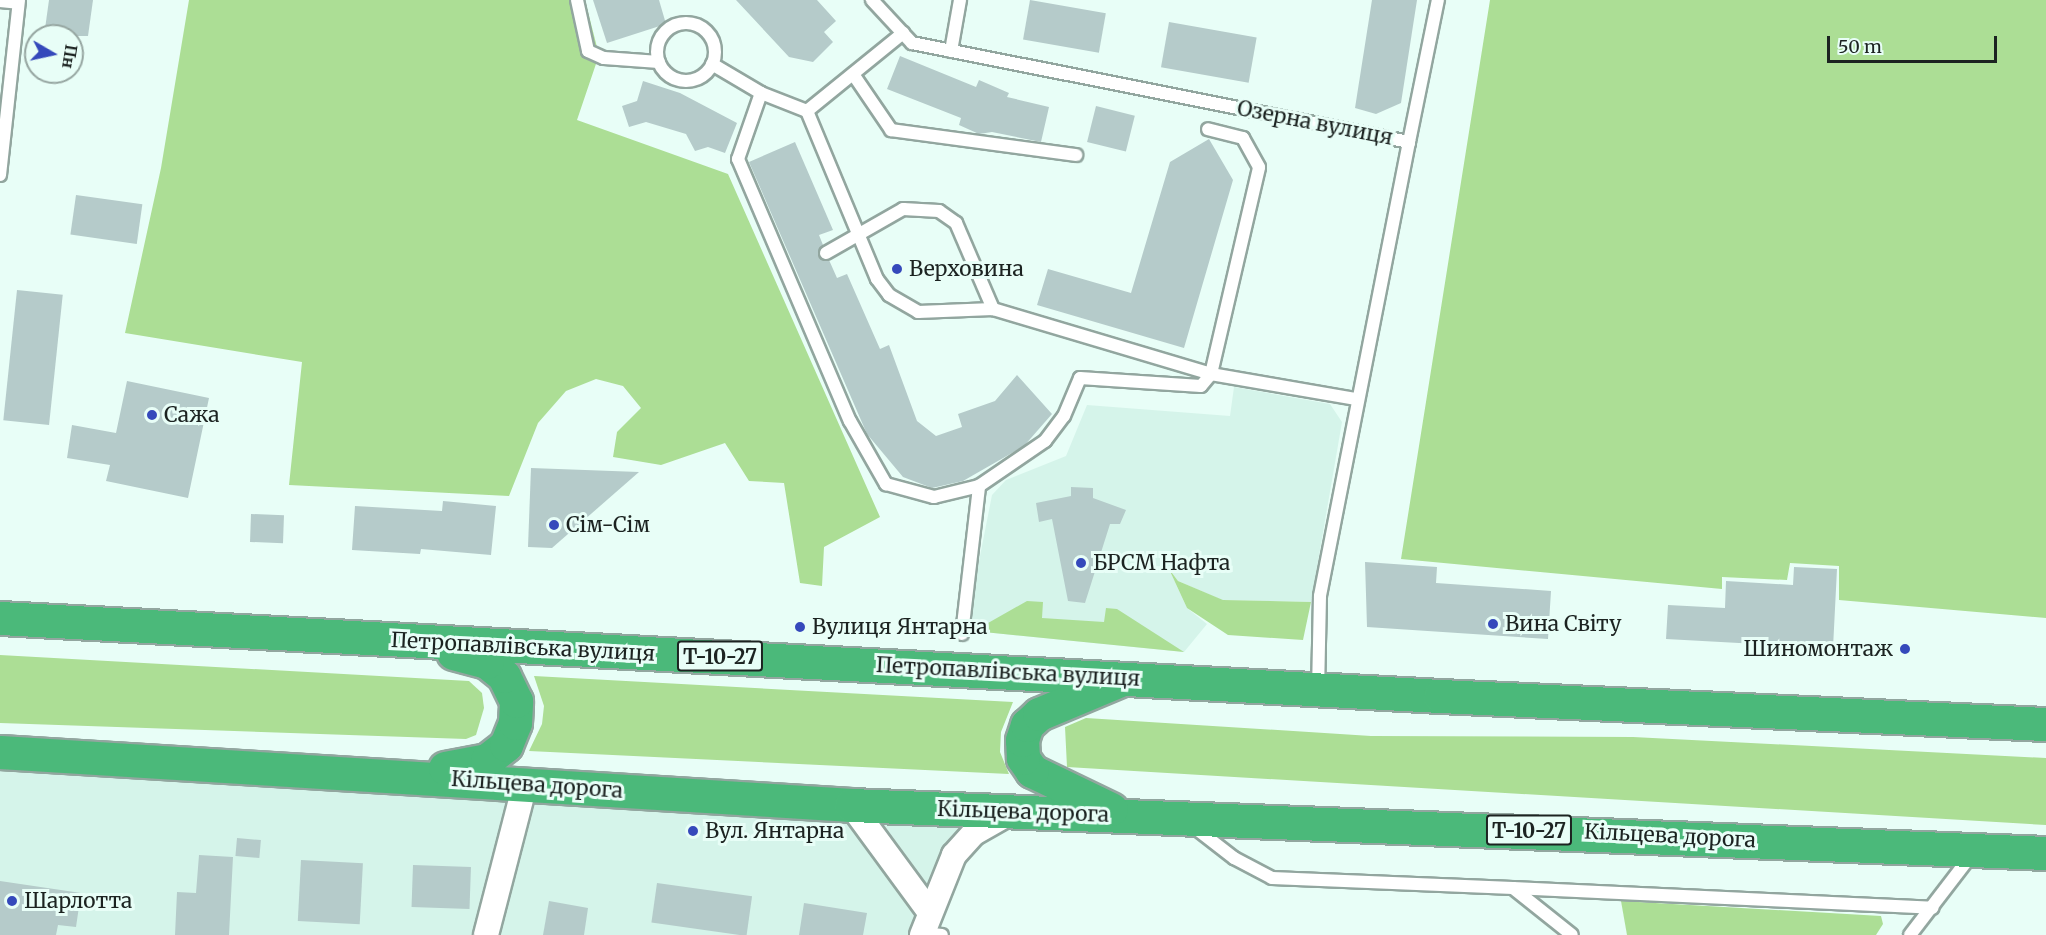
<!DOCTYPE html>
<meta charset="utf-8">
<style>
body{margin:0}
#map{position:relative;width:2046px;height:935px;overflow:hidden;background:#e8fef7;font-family:Merriweather,serif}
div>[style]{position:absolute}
.built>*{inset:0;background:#d5f4ea}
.green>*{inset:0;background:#acde95}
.building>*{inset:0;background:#b5cbca;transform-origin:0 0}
.roads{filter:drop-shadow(2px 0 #92a69f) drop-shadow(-2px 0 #92a69f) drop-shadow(0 2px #92a69f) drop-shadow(0 -2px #92a69f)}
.lane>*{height:12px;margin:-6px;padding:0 6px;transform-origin:6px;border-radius:6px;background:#fff}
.lane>.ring{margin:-6px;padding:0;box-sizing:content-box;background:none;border:12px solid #fff;border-radius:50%}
.street>*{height:24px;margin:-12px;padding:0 12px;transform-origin:12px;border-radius:12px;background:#fff}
.highway>*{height:33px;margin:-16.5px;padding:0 16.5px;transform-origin:16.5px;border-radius:16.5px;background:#4bb97a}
.dots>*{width:16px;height:16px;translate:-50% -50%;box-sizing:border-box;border:3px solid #e8fef7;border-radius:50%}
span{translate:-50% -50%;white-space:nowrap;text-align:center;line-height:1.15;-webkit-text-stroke:6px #e8fef7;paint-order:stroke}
.shield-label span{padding:2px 4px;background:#e8fef7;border:2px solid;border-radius:4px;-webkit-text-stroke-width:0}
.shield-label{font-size:20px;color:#1c2321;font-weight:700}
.street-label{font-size:21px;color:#1c2321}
.poi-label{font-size:21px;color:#1c2321}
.left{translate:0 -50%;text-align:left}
.right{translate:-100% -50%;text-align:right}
.north{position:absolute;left:24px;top:24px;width:60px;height:60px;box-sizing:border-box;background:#e8fef7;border:2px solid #96a6a1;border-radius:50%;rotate:99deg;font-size:16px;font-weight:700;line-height:24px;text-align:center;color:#1c2321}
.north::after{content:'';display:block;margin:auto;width:21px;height:27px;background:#3549bb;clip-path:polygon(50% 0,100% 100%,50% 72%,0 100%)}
.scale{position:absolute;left:1827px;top:36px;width:170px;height:27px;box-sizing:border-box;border:3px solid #1c2321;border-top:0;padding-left:8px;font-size:18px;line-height:21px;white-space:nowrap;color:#1c2321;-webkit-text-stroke:4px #e8fef7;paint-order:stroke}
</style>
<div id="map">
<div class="built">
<i style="clip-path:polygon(1234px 387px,1330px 404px,1342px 422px,1311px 602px,1222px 600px,1178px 581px,1170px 571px,1187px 608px,1207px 624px,1184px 652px,974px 631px,969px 612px,992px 495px,1006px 480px,1066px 456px,1087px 405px,1230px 416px)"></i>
<i style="clip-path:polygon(0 752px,1011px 812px,974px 833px,922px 935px,0 935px)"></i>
</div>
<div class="green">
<i style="clip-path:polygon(189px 0,585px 0,599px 55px,577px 120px,728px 174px,880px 517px,824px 547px,822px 586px,800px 583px,784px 483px,749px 481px,725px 443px,661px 465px,613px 457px,617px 432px,641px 408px,623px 386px,596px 379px,566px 391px,538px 423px,509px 496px,289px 485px,302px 362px,125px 333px,161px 168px)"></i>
<i style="clip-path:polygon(1490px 0,2046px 0,2046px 618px,1839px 600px,1839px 566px,1790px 563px,1787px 580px,1722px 577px,1722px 589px,1401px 559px)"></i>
<i style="clip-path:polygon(1169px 569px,1178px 581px,1223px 600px,1311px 602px,1303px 640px,1228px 635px,1187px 608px)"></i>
<i style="clip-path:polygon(1027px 601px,1043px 602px,1042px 618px,1104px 622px,1106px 608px,1117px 609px,1184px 652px,974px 631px)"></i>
<i style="clip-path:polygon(0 655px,469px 681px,482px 693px,484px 708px,476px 735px,466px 739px,0 723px)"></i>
<i style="clip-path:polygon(534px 676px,1013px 702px,1001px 732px,1000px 752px,1009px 774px,529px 751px,542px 724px,544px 706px)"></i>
<i style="clip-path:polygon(1086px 718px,1371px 736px,1633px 737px,2046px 758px,2046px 825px,1067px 767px,1065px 727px)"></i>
<i style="clip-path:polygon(1621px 901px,1881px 916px,1883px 924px,1876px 935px,1627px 935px)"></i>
</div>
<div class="building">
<i style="clip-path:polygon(49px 0,93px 0,88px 36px,44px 36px)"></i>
<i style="clip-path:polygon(593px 0,659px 0,666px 24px,607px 43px)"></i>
<i style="clip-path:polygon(736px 0,817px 0,836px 21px,824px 32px,833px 42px,813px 62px,789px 57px)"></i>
<i style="left:1030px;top:0;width:77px;height:40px;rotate:10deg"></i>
<i style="clip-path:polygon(1372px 0,1417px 0,1401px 103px,1376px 114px,1355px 108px)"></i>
<i style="left:1169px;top:22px;width:89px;height:46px;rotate:10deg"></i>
<i style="clip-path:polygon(900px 56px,976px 87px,979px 80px,1009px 93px,1007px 97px,1049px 107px,1041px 142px,992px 132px,979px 134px,959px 125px,961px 118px,887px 89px)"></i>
<i style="clip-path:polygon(643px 81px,680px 93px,737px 123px,725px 153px,708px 147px,695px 151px,686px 134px,646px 122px,629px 127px,622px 106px,637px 101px)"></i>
<i style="left:1096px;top:106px;width:40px;height:37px;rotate:14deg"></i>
<i style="clip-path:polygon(1209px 139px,1233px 180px,1184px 348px,1037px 305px,1048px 269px,1131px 293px,1170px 162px)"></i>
<i style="clip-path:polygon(795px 142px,833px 230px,819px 235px,823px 245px,819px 257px,829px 260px,837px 278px,847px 274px,880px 349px,889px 345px,917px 421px,936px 436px,962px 427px,958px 414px,995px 401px,1017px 375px,1052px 414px,1024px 446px,963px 481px,932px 488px,903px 477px,867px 434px,749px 162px)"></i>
<i style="left:76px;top:195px;width:67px;height:40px;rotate:8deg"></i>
<i style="left:17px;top:290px;width:46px;height:131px;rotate:6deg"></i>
<i style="clip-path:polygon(127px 381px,209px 398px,188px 498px,106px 481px,110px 465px,67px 458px,72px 425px,116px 433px)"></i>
<i style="clip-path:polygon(531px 468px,639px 472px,552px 548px,528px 547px)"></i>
<i style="clip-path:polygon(1071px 487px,1093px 488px,1093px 498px,1126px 510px,1120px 524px,1110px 524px,1085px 603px,1068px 601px,1052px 519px,1039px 522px,1036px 503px,1071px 496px)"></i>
<i style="clip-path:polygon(443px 501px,496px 506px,491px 555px,421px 549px,420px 554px,352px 550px,355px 506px,442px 511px)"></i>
<i style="left:251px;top:514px;width:33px;height:28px;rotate:2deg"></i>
<i style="clip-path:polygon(1365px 562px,1437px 567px,1436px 583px,1551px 591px,1548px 639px,1367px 627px)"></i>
<i style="clip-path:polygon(1794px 567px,1837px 569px,1833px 648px,1666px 639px,1668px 605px,1725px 608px,1726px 581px,1793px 585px)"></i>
<i style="left:237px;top:838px;width:24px;height:18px;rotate:5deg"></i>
<i style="clip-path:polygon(199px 855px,233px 857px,229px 935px,175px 935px,177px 892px,196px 893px)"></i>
<i style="left:301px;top:860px;width:62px;height:61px;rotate:3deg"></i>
<i style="left:413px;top:865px;width:58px;height:42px;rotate:2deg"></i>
<i style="clip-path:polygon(0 881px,81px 893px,76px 927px,58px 925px,56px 935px,0 935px)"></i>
<i style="left:657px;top:883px;width:96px;height:40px;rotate:8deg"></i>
<i style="clip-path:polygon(549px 901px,588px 908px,584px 935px,543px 935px)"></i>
<i style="clip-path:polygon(804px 903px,867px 913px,863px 935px,799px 935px)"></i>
</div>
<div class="roads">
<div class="lane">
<i style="left:577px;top:0;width:52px;rotate:77.8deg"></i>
<i style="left:588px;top:51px;width:17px;rotate:24deg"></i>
<i style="left:604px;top:58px;width:55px;rotate:4.2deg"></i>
<i style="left:872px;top:0;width:59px;rotate:47.1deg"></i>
<i style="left:912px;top:43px;width:507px;rotate:11.27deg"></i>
<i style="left:1409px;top:142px;width:463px;rotate:101.1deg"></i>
<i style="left:1320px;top:596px;width:92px;rotate:91.2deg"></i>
<i style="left:0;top:1px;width:18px;rotate:6deg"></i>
<i class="ring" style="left:657px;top:23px;width:46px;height:46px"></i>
<i style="left:951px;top:51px;width:52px;rotate:-80deg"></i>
<i style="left:712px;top:64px;width:57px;rotate:30.6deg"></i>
<i style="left:761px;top:93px;width:49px;rotate:21.4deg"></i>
<i style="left:807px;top:111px;width:182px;rotate:67.4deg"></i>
<i style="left:877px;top:279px;width:20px;rotate:53deg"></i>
<i style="left:889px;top:295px;width:34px;rotate:30deg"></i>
<i style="left:918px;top:312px;width:75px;rotate:-2.3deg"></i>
<i style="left:993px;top:309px;width:227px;rotate:16.6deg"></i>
<i style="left:1211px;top:374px;width:146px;rotate:9.8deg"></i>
<i style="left:853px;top:74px;width:68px;rotate:55.8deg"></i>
<i style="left:891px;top:130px;width:187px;rotate:7.7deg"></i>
<i style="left:761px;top:93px;width:70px;rotate:109.2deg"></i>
<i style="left:738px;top:159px;width:285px;rotate:66.9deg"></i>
<i style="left:850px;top:421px;width:73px;rotate:60.3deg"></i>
<i style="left:886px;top:484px;width:50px;rotate:15.2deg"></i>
<i style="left:934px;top:497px;width:46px;rotate:-13.7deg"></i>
<i style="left:979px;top:486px;width:80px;rotate:-34.3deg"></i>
<i style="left:1045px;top:441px;width:31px;rotate:-53deg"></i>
<i style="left:1064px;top:416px;width:41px;rotate:-67.2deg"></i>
<i style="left:1080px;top:378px;width:121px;rotate:3.8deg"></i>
<i style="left:1201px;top:386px;width:16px;rotate:-50deg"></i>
<i style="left:1211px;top:374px;width:212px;rotate:-76.9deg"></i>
<i style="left:1259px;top:167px;width:33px;rotate:-119deg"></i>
<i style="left:1243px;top:138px;width:36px;rotate:-166deg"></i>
<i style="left:807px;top:111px;width:124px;rotate:-39.1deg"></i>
<i style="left:1409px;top:142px;width:145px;rotate:-78.5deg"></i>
<i style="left:0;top:175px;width:176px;rotate:-83.8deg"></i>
<i style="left:826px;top:253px;width:89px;rotate:-29.7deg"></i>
<i style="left:903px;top:209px;width:36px;rotate:3deg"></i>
<i style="left:939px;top:211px;width:21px;rotate:35deg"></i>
<i style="left:956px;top:223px;width:94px;rotate:66.7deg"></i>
<i style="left:962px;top:634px;width:149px;rotate:-83.4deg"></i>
<i style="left:1194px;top:827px;width:51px;rotate:37.8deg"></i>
<i style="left:1234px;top:858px;width:43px;rotate:27.8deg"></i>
<i style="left:1272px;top:878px;width:241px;rotate:2.4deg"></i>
<i style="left:1513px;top:888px;width:75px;rotate:38.5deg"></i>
<i style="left:1513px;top:888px;width:420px;rotate:2.7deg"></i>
<i style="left:923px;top:933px;width:19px;rotate:6deg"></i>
<i style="left:1910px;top:935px;width:103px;rotate:-52.5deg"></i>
</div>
<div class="street">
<i style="left:851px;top:805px;width:132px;rotate:53.7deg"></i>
<i style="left:486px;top:935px;width:156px;rotate:-75.5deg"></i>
<i style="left:922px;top:935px;width:86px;rotate:-68.2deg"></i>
<i style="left:954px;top:855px;width:30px;rotate:-48deg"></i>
<i style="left:974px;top:833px;width:43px;rotate:-29.6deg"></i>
</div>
<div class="highway">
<i style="left:0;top:618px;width:1442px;rotate:3.1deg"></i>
<i style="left:1440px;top:696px;width:607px;rotate:2.65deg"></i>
<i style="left:0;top:752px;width:853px;rotate:3.56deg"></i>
<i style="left:851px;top:805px;width:1196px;rotate:2.3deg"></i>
<i style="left:445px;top:768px;width:43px;rotate:-10.8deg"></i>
<i style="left:487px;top:760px;width:24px;rotate:-38deg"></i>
<i style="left:506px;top:745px;width:24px;rotate:-68deg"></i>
<i style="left:515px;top:723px;width:22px;rotate:-87deg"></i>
<i style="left:516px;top:701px;width:28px;rotate:-116deg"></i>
<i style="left:504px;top:676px;width:22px;rotate:-141deg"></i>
<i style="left:487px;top:662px;width:35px;rotate:-165deg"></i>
<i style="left:1111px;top:809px;width:88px;rotate:-154.3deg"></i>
<i style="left:1032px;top:771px;width:16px;rotate:-125deg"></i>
<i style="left:1023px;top:758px;width:18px;rotate:-93deg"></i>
<i style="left:1022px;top:740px;width:16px;rotate:-72deg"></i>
<i style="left:1027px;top:725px;width:16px;rotate:-43deg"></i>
<i style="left:1039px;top:714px;width:86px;rotate:-22.7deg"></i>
</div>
</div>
<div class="dots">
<i style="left:897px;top:269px;background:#3549bb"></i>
<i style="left:152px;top:415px;background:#3549bb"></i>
<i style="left:554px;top:525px;background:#3549bb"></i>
<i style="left:1081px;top:563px;background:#3549bb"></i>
<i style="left:1493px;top:624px;background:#3549bb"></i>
<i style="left:800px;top:627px;background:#3549bb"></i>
<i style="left:1905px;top:649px;background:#3549bb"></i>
<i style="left:693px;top:831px;background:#3549bb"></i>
<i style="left:12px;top:901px;background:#3549bb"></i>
</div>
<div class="shield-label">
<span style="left:720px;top:656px">Т-10-27</span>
<span style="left:1529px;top:830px">Т-10-27</span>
</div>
<div class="street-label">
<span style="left:1315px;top:123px;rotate:11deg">Озерна вулиця</span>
<span style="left:523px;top:647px;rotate:3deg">Петропавлівська вулиця</span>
<span style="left:1008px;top:672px;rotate:3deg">Петропавлівська вулиця</span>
<span style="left:537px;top:785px;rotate:4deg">Кільцева дорога</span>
<span style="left:1023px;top:812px;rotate:2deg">Кільцева дорога</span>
<span style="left:1670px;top:836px;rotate:3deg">Кільцева дорога</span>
</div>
<div class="poi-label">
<span class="left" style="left:909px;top:269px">Верховина</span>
<span class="left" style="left:164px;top:415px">Сажа</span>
<span class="left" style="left:566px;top:525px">Сім-Сім</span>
<span class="left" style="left:1093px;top:563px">БРСМ Нафта</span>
<span class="left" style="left:1505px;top:624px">Вина Світу</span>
<span class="left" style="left:812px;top:627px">Вулиця Янтарна</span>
<span class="right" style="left:1893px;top:649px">Шиномонтаж</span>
<span class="left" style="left:705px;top:831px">Вул. Янтарна</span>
<span class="left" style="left:24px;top:901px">Шарлотта</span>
</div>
<div class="north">Пн</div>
<div class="scale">50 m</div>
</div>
